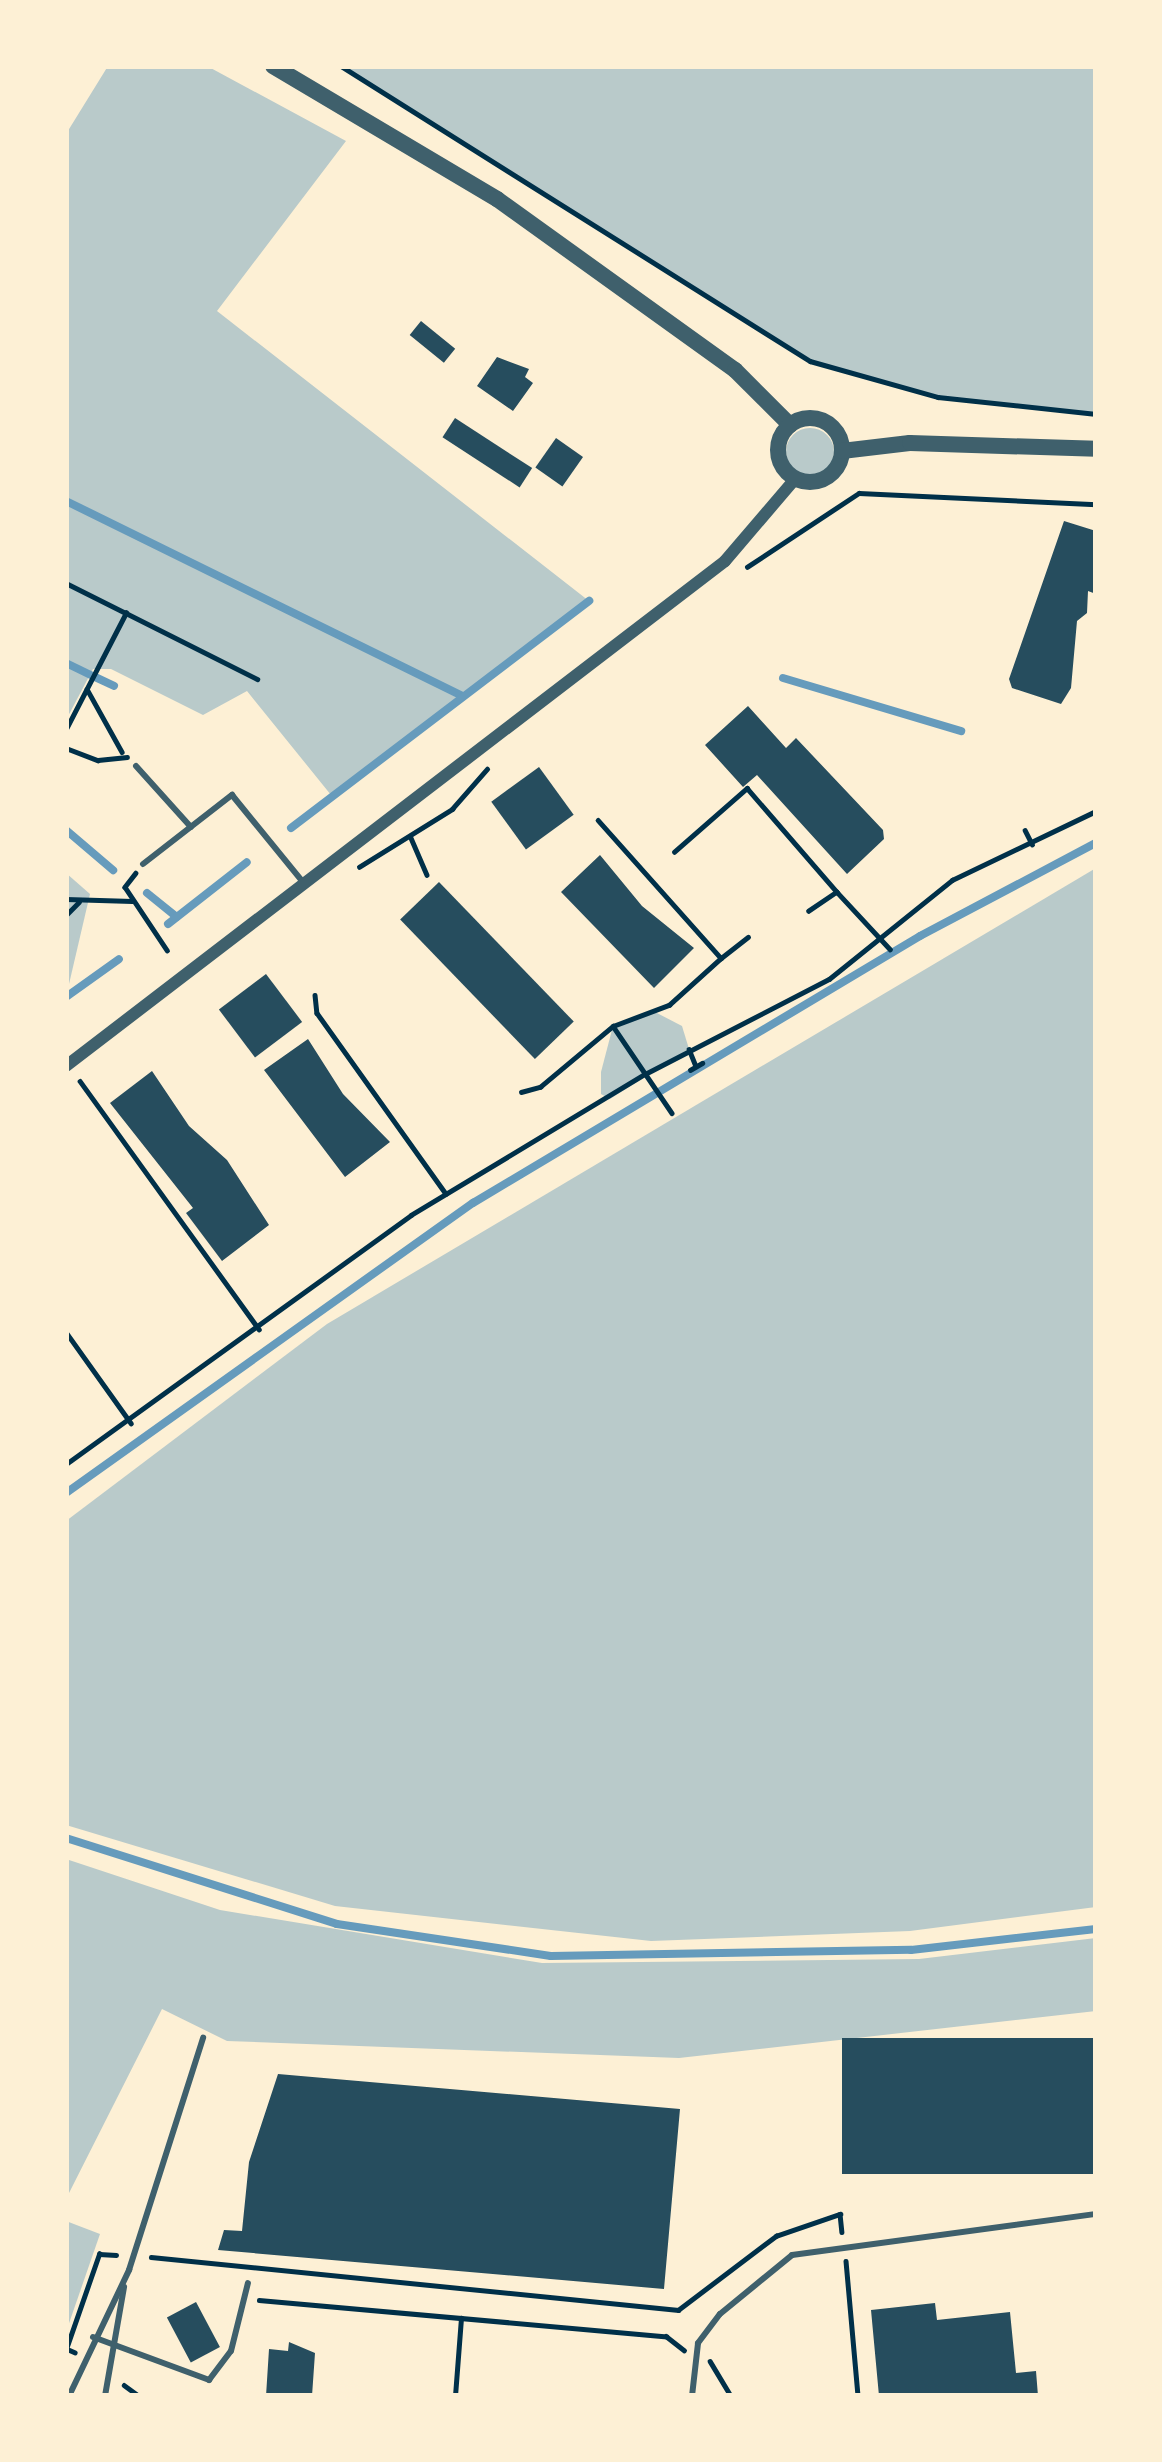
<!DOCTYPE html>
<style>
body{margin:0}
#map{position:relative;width:1162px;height:2462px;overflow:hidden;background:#fdf0d5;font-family:Merriweather,serif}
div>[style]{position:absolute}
.green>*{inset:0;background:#b9caca}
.round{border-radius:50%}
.stream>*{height:8px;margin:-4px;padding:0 4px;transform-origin:4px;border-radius:4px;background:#669bbc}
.building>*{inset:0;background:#264d5e;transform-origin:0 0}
.path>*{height:4.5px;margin:-2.25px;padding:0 2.25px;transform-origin:2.25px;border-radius:2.25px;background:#003049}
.service>*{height:6px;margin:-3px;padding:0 3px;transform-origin:3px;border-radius:3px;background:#3f606c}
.minor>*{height:12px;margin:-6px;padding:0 6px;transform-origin:6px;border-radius:6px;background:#3f606c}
.tertiary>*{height:16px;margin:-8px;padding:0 8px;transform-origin:8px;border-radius:8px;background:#3f606c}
.tertiary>.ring{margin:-8px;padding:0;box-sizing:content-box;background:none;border:16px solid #3f606c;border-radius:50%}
span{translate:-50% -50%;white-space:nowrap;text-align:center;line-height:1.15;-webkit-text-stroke:12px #fdf0d5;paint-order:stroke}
.frame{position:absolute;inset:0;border:69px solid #fdf0d5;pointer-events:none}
</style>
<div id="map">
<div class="green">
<i style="clip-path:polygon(108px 66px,207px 66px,346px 141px,217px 311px,589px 601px,331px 795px,247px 691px,203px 715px,111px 669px,93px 669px,66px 720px,66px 134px)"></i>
<i style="clip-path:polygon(341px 66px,1096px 66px,1096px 414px,938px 397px,810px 361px)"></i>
<i class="round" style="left:786px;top:428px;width:48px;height:48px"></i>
<i style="clip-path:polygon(1096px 868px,1096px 1907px,910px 1931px,651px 1941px,335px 1906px,66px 1825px,66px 1521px,327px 1324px)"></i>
<i style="clip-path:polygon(66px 873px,90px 894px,66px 997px)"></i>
<i style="clip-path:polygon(655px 1012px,682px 1026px,689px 1049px,610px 1099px,601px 1094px,601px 1072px,613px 1026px)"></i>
<i style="clip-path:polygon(66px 1859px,220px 1910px,542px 1963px,919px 1959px,1096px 1938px,1096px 2011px,679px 2058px,227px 2041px,162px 2009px,66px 2199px)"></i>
<i style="clip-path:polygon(66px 2221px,100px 2234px,66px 2332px)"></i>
</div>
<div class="stream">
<i style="left:66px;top:501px;width:441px;rotate:26.2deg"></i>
<i style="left:66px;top:663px;width:28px;rotate:26deg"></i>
<i style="left:95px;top:677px;width:21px;rotate:25deg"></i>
<i style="left:783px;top:678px;width:186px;rotate:16.6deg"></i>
<i style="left:291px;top:828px;width:375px;rotate:-37.3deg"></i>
<i style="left:66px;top:830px;width:62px;rotate:40.4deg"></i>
<i style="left:147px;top:893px;width:38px;rotate:39deg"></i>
<i style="left:168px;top:924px;width:100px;rotate:-38.1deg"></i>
<i style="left:66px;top:997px;width:65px;rotate:-35.6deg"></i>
<i style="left:66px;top:1493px;width:500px;rotate:-35.5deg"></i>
<i style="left:473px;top:1203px;width:521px;rotate:-30.85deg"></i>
<i style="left:920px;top:936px;width:199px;rotate:-27.9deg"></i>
<i style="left:66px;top:1838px;width:284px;rotate:17.6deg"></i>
<i style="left:337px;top:1924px;width:216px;rotate:8.5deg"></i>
<i style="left:551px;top:1956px;width:360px;rotate:-1deg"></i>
<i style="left:911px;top:1950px;width:186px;rotate:-6.5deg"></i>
</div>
<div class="building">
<i style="left:421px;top:321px;width:44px;height:18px;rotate:39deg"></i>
<i style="clip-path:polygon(497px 357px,529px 369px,525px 377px,533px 383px,513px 411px,477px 386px)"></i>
<i style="left:455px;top:418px;width:92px;height:23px;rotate:33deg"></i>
<i style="left:556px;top:438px;width:33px;height:36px;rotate:35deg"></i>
<i style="clip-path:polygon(1064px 521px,1096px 531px,1096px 594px,1088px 591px,1087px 613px,1077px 621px,1071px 688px,1061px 704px,1012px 688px,1009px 679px)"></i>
<i style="clip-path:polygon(748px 706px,786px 748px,796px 738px,883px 830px,884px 839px,847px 874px,757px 775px,743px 787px,705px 745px)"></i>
<i style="left:539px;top:767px;width:59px;height:59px;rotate:54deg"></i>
<i style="clip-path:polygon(600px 855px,642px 906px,694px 948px,654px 988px,561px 892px)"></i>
<i style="left:439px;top:882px;width:194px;height:54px;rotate:46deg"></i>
<i style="left:266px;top:974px;width:60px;height:59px;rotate:53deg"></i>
<i style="clip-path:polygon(308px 1039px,343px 1094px,390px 1142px,345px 1177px,264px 1070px)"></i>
<i style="clip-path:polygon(152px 1071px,189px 1126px,227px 1160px,269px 1225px,222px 1261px,186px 1213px,193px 1208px,110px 1103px)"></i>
<i style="left:1096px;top:2038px;width:136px;height:254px;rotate:90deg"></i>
<i style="clip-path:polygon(278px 2074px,680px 2109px,664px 2289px,218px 2250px,224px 2230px,242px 2231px,249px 2162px)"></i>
<i style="left:196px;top:2302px;width:51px;height:33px;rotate:62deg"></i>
<i style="clip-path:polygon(935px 2303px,937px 2320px,1010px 2312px,1016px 2373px,1036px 2371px,1038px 2396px,879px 2396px,871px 2310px)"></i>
<i style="clip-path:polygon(289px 2342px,315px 2353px,312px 2396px,266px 2396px,269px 2349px,288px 2351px)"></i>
</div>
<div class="path">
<i style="left:341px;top:66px;width:554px;rotate:32.17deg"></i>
<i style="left:810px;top:361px;width:133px;rotate:15.7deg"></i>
<i style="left:938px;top:397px;width:159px;rotate:6.1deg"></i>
<i style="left:747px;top:567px;width:134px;rotate:-33.5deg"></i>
<i style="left:859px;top:493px;width:237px;rotate:2.7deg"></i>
<i style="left:66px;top:583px;width:67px;rotate:26.6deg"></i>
<i style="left:87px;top:689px;width:72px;rotate:60.9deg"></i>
<i style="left:66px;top:729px;width:131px;rotate:-62.7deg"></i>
<i style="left:126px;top:613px;width:147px;rotate:26.7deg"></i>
<i style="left:66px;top:748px;width:34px;rotate:21deg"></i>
<i style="left:98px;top:760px;width:29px;rotate:-6deg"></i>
<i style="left:598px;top:820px;width:185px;rotate:48.3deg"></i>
<i style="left:721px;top:958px;width:34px;rotate:-38deg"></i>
<i style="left:1025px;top:830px;width:16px;rotate:63deg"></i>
<i style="left:411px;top:838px;width:40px;rotate:66.6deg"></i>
<i style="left:674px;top:852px;width:97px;rotate:-41.2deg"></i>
<i style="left:747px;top:788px;width:138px;rotate:49.1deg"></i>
<i style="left:837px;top:892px;width:34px;rotate:146deg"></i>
<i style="left:359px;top:867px;width:110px;rotate:-31.9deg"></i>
<i style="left:452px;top:809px;width:53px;rotate:-48.8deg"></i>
<i style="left:136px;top:873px;width:18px;rotate:128deg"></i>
<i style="left:125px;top:887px;width:76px;rotate:56.3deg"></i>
<i style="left:837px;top:892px;width:78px;rotate:47.1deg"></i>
<i style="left:66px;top:899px;width:66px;rotate:1.7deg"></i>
<i style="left:66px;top:915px;width:18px;rotate:-45deg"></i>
<i style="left:315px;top:995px;width:18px;rotate:84deg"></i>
<i style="left:317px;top:1013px;width:222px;rotate:54.5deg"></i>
<i style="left:613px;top:1026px;width:105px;rotate:55.9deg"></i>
<i style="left:689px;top:1049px;width:18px;rotate:68deg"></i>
<i style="left:690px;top:1070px;width:14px;rotate:-30deg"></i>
<i style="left:80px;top:1081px;width:306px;rotate:54.2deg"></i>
<i style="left:521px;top:1092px;width:20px;rotate:-15deg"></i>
<i style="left:540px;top:1087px;width:95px;rotate:-39.9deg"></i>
<i style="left:613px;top:1026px;width:60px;rotate:-20.6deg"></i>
<i style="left:669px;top:1005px;width:70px;rotate:-42.1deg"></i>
<i style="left:66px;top:1332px;width:112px;rotate:54.5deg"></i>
<i style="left:66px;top:1464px;width:425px;rotate:-35.8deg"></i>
<i style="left:411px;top:1215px;width:273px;rotate:-31.1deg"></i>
<i style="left:645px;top:1074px;width:207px;rotate:-27.3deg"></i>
<i style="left:829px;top:979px;width:158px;rotate:-38.8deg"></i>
<i style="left:952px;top:880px;width:160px;rotate:-25.6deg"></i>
<i style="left:151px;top:2257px;width:530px;rotate:5.74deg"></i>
<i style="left:678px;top:2310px;width:123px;rotate:-37.1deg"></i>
<i style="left:776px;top:2236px;width:68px;rotate:-19deg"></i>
<i style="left:840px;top:2214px;width:18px;rotate:84deg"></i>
<i style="left:846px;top:2261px;width:136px;rotate:84.9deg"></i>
<i style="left:259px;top:2300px;width:409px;rotate:5.1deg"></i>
<i style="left:666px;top:2336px;width:23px;rotate:38deg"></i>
<i style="left:75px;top:2353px;width:10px;rotate:-156deg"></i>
<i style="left:66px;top:2349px;width:101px;rotate:-70.8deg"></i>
<i style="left:99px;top:2254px;width:17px;rotate:3deg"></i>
<i style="left:710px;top:2361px;width:41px;rotate:59deg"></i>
<i style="left:124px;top:2385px;width:19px;rotate:36deg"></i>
<i style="left:455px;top:2396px;width:78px;rotate:-85.6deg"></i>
</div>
<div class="service">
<i style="left:136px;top:766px;width:82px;rotate:48deg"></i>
<i style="left:143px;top:864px;width:113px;rotate:-37.8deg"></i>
<i style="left:232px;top:795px;width:112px;rotate:50.8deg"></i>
<i style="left:93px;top:2337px;width:124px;rotate:20.3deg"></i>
<i style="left:209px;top:2380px;width:36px;rotate:-53deg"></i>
<i style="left:231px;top:2351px;width:70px;rotate:-76deg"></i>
<i style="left:69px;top:2396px;width:140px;rotate:-64.5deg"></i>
<i style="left:129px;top:2270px;width:244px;rotate:-72.3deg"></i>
<i style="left:105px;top:2396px;width:111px;rotate:-80.1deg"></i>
<i style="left:692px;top:2396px;width:53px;rotate:-83.5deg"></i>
<i style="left:698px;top:2343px;width:36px;rotate:-53deg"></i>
<i style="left:720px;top:2314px;width:93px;rotate:-39.3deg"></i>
<i style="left:792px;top:2255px;width:307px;rotate:-7.7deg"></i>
</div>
<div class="minor">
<i style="left:66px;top:1066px;width:830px;rotate:-37.46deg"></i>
<i style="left:725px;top:561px;width:108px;rotate:-49.5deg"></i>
</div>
<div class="tertiary">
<i style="left:273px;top:66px;width:261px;rotate:30.7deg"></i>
<i style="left:497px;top:199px;width:293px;rotate:35.7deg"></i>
<i style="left:735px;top:370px;width:78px;rotate:45deg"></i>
<i class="ring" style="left:778px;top:418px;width:48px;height:48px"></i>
<i style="left:842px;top:451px;width:68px;rotate:-6.7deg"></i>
<i style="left:910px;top:443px;width:186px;rotate:1.8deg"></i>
</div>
<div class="frame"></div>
</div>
